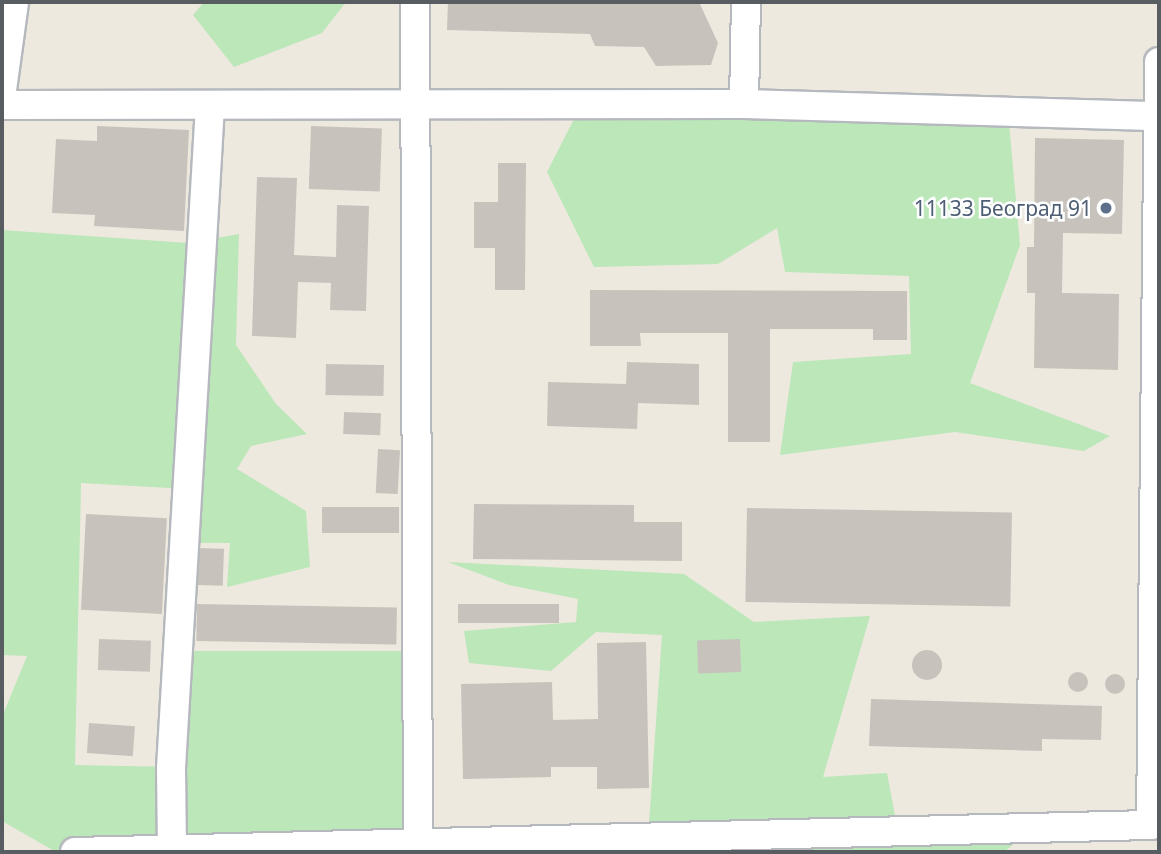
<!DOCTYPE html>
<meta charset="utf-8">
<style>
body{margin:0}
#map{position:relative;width:1161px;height:854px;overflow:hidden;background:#ede9df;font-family:"Noto Sans",sans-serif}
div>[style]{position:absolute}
.green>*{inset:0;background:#bbe7b9}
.building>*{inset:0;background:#c7c3bc;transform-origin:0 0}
.round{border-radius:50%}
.roads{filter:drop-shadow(2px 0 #b5b8bd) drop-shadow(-2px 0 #b5b8bd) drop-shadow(0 2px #b5b8bd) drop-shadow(0 -2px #b5b8bd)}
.minor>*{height:28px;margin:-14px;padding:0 14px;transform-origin:14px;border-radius:14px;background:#fff}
.dots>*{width:19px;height:19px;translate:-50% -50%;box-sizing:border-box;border:4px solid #fff;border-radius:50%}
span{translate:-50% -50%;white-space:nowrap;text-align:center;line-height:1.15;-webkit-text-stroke:5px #fff;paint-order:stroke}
.service-label{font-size:21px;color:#4e5e75}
.right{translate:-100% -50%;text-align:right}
.frame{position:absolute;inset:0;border:4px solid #585d61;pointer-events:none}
</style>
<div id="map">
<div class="green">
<i style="clip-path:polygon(204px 2px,346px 2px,322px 33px,234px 67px,193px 15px)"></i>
<i style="clip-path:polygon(1008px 112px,1020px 245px,970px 383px,1110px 436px,1084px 451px,955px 432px,780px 455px,793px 362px,911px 354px,909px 276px,785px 272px,777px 228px,718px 264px,594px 267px,547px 172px,577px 113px)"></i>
<i style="clip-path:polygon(2px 230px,188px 243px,239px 234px,236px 345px,276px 404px,307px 434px,251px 446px,237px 469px,306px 511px,310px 567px,227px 587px,230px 543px,184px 543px,187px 489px,81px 483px,75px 765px,171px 767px,178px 651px,416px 651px,418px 844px,648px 838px,662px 635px,596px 632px,551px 671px,469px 663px,464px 631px,576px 622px,578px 599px,509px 585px,448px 562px,684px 574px,754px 622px,870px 616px,823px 777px,887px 773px,898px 832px,1032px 829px,1004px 852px,56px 852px,2px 821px,2px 717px,27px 656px,2px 655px)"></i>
</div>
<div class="building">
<i style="clip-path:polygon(448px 2px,699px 2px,718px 43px,711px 65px,656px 66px,644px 47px,595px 46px,590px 34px,447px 30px)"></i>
<i style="clip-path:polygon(97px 126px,189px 130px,184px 231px,94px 226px,95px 215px,52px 213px,56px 139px,97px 141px)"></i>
<i style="left:311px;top:126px;width:71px;height:63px;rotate:2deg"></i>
<i style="clip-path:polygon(1035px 138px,1124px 140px,1122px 234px,1063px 233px,1062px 293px,1119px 294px,1118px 370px,1034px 368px,1035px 293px,1027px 293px,1027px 247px,1034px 247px)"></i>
<i style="clip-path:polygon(498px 163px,526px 163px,525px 290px,495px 290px,495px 248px,474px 248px,474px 202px,498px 202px)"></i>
<i style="clip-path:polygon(257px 177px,297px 178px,294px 255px,336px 257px,337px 205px,369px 206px,366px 311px,330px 310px,331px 283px,298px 282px,296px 338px,252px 336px)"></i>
<i style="clip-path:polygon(590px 290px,907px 291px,907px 340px,873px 340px,873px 329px,770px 329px,770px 442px,728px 442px,728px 333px,640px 333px,641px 346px,590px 346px)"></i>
<i style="clip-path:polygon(627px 362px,699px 364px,699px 405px,638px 403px,637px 429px,547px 426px,548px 382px,626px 384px)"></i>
<i style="left:326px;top:364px;width:58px;height:31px;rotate:1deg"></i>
<i style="left:344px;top:412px;width:37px;height:22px;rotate:2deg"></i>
<i style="left:378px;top:449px;width:22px;height:44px;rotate:3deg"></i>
<i style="clip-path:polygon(474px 504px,634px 505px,634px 522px,682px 522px,682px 561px,473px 559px)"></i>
<i style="left:399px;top:507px;width:26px;height:77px;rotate:90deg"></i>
<i style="left:747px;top:508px;width:265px;height:94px;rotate:1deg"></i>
<i style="left:86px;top:514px;width:81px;height:96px;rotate:3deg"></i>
<i style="left:199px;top:548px;width:25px;height:37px;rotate:2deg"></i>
<i style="left:197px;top:604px;width:200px;height:37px;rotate:1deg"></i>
<i style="left:458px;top:604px;width:101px;height:19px"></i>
<i style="left:99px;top:639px;width:52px;height:31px;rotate:2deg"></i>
<i style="left:740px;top:639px;width:33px;height:43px;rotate:88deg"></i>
<i style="clip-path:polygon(646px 642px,649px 788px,597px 789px,597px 767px,551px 767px,551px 777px,463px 779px,461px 684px,552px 682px,553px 720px,598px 719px,597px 643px)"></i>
<i class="round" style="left:912px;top:650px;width:30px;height:30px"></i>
<i class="round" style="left:1068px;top:672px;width:20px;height:20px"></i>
<i class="round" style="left:1105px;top:674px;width:20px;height:20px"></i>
<i style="clip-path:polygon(871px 699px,1102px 706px,1101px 740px,1042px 739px,1042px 751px,869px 746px)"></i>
<i style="left:89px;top:723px;width:46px;height:30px;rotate:4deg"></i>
</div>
<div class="roads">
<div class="minor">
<i style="left:415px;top:2px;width:842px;rotate:89.8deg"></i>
<i style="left:2px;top:90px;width:89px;rotate:-82.2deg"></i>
<i style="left:744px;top:104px;width:102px;rotate:-88.9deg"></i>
<i style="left:2px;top:105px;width:742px;rotate:-0.08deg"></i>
<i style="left:744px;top:104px;width:415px;rotate:1.7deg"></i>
<i style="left:172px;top:850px;width:82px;rotate:-90.7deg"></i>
<i style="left:171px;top:768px;width:663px;rotate:-86.63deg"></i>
<i style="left:75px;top:852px;width:1076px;rotate:-1.44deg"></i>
<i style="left:1151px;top:825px;width:763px;rotate:-89.4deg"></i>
</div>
</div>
<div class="dots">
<i style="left:1106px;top:208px;background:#5c6f8a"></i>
</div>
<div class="service-label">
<span class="right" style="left:1092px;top:208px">11133 Београд 91</span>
</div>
<div class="frame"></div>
</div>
